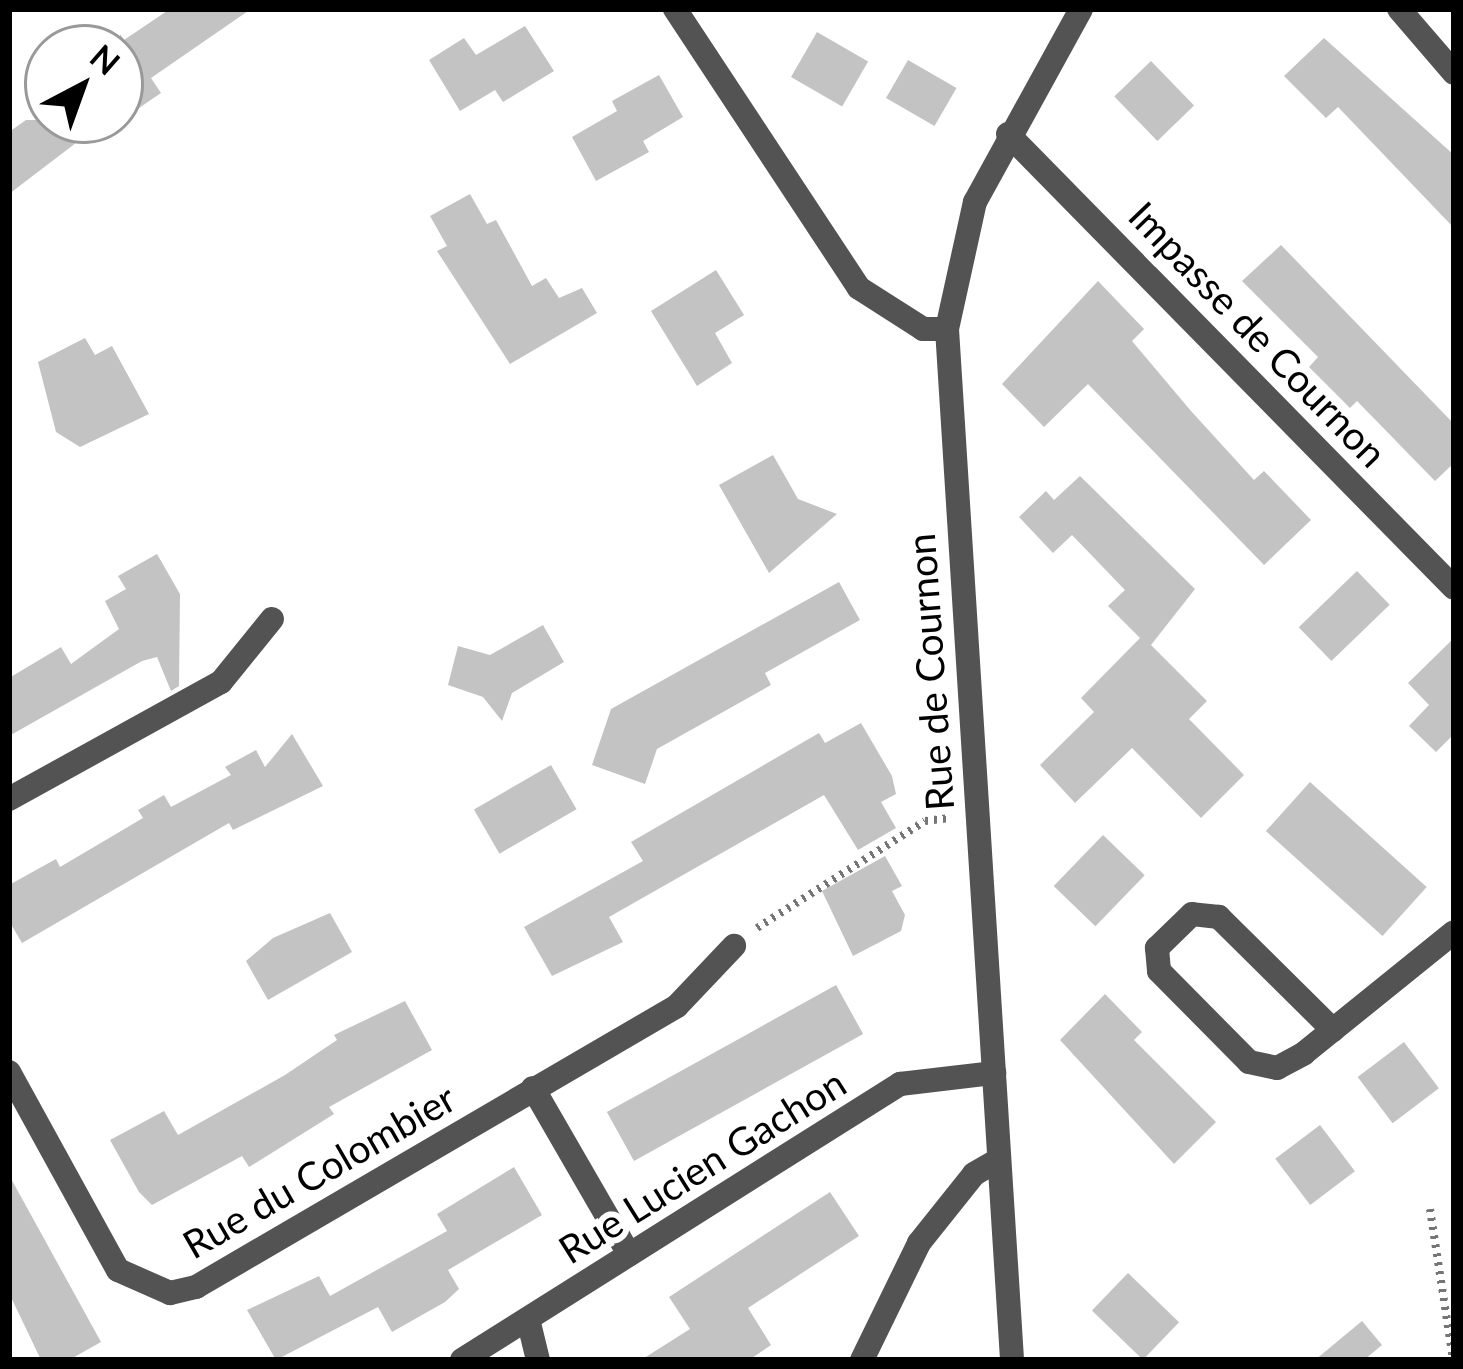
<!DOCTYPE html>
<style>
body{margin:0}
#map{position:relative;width:1463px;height:1369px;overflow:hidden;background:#fff;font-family:Lato,sans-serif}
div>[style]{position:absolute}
.building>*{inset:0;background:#c3c3c3;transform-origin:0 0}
.path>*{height:8px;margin-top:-4px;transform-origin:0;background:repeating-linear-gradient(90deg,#757575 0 3px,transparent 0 9px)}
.minor>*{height:24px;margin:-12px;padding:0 12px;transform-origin:12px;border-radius:12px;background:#535353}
.tertiary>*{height:24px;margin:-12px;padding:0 12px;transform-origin:12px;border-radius:12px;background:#535353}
span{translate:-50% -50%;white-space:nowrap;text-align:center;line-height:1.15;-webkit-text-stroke:12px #fff;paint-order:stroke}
.street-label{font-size:39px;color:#000}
.frame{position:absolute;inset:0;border:12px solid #000;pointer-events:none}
.north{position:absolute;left:24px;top:24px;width:120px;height:120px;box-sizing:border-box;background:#fff;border:3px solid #999;border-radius:50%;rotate:41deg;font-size:33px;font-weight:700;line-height:48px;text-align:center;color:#000}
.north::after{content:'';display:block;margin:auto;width:42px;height:54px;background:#000;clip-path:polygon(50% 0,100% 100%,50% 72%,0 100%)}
</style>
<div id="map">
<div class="building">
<i style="clip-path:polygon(170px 9px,251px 9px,151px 78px,161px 93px,120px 121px,120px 34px,124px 40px)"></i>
<i style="clip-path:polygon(525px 26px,554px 71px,503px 102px,495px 90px,460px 111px,429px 60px,464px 38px,476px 55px)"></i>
<i style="left:817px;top:32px;width:59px;height:52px;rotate:30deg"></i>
<i style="clip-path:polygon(1324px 38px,1454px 155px,1454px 228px,1338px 107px,1326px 118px,1284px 76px)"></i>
<i style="left:908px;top:60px;width:56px;height:44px;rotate:30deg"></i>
<i style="left:1151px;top:61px;width:62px;height:51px;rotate:46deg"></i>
<i style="clip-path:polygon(659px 75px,683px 117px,643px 141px,649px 152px,596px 181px,572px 137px,617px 111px,612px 101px)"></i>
<i style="clip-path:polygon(26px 120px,106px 120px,9px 194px,9px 132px)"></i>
<i style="clip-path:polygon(470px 194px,487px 224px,496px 220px,532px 286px,546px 278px,559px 298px,582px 288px,597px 313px,510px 364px,437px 251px,447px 246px,430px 216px)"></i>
<i style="clip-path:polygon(1281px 245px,1454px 424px,1454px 463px,1435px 481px,1357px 401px,1350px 408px,1309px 367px,1318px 357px,1242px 281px)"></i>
<i style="clip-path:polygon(716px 270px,744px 315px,715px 333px,732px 363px,697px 386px,651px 311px)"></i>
<i style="clip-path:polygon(1098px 281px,1144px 329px,1132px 341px,1191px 411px,1254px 480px,1264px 471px,1311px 520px,1264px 565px,1088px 384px,1044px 427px,1002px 384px)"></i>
<i style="clip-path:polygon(85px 338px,95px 355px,112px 346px,149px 414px,80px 447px,56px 432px,38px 362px)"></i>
<i style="clip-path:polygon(773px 455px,798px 499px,837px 514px,769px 573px,719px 485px)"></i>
<i style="clip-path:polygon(1080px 476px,1195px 589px,1151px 645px,1207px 701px,1189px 719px,1244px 775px,1201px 818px,1132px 748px,1075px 803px,1040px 765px,1094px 712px,1081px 698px,1140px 638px,1108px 606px,1125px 590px,1072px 535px,1053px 553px,1019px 517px,1046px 491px,1054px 500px)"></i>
<i style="clip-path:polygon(157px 554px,180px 594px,179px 686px,171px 691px,157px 657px,142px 661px,9px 736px,9px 678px,61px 647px,71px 664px,119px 629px,105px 601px,126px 589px,118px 576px)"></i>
<i style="left:1357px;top:571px;width:47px;height:81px;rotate:46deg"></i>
<i style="clip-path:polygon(839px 582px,860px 620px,765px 673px,771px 685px,657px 749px,645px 784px,592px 765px,611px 709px)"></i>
<i style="clip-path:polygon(543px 625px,564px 662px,512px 693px,502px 721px,483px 697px,448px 685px,458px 646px,490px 655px)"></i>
<i style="clip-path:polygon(1454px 638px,1454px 734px,1436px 752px,1409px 726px,1429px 705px,1408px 683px)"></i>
<i style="clip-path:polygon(861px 723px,892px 776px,896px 794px,881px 802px,896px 828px,858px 850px,824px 795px,609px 917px,623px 942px,552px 976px,524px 927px,643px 861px,631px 842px,819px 733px,825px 743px)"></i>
<i style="clip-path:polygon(292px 734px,323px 786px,233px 830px,229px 823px,22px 943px,9px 921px,9px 885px,56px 859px,60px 867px,143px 818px,138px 810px,164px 795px,171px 807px,231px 775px,225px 767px,256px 750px,265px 767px)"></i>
<i style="left:551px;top:765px;width:51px;height:89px;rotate:60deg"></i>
<i style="left:1310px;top:782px;width:157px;height:66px;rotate:42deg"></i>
<i style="left:1103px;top:835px;width:58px;height:71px;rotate:44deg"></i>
<i style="clip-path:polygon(885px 856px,902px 886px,892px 891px,905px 915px,901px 931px,853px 956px,822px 891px)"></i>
<i style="clip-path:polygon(330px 913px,352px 952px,268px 1000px,246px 961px,273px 938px)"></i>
<i style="left:836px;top:985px;width:56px;height:262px;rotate:61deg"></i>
<i style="clip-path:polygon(1105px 994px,1142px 1032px,1134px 1040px,1216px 1122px,1174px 1164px,1060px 1040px)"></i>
<i style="clip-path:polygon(405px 1001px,432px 1050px,329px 1107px,334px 1114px,249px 1167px,242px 1156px,152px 1205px,139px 1192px,110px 1140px,164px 1111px,178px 1135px,285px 1075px,337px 1040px,334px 1035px)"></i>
<i style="left:1404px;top:1042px;width:58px;height:58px;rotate:53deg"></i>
<i style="left:1320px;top:1125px;width:58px;height:56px;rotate:53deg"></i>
<i style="clip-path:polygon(514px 1167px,542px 1215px,448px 1270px,459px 1289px,445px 1302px,392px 1332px,378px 1307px,276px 1360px,247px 1310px,319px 1276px,330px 1296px,447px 1231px,437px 1214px)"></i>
<i style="clip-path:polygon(9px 1175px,101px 1342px,69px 1360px,41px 1360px,9px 1293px)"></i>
<i style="clip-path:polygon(830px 1192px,859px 1236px,748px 1308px,771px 1345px,749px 1360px,641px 1360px,690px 1329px,669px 1297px)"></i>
<i style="left:1128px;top:1273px;width:71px;height:52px;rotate:44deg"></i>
<i style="clip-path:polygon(1362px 1321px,1382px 1345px,1364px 1360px,1315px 1360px)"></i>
</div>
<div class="path">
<i style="left:757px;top:928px;width:199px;rotate:-32.5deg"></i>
<i style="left:925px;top:821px;width:25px;rotate:-7deg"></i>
<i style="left:1430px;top:1209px;width:153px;rotate:81.3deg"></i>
</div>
<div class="minor">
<i style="left:675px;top:9px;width:334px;rotate:56.6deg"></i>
<i style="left:859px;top:288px;width:76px;rotate:32.6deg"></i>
<i style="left:923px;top:329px;width:24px"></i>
<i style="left:947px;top:329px;width:130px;rotate:-77.6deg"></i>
<i style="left:975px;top:202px;width:220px;rotate:-61.2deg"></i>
<i style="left:1399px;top:9px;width:84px;rotate:49.3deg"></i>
<i style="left:1008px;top:134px;width:636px;rotate:45.51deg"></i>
<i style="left:9px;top:799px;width:242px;rotate:-28.9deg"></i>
<i style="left:221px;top:682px;width:81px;rotate:-51deg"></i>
<i style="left:1333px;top:1030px;width:161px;rotate:-135.3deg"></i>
<i style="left:1219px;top:917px;width:27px;rotate:-174deg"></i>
<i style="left:1192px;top:914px;width:49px;rotate:135.8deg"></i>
<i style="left:1157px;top:948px;width:23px;rotate:85deg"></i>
<i style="left:1159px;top:971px;width:128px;rotate:45.3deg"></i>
<i style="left:1249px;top:1062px;width:29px;rotate:12deg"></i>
<i style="left:1277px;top:1068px;width:30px;rotate:-28deg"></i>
<i style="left:1303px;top:1054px;width:194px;rotate:-38.9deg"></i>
<i style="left:9px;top:1072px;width:226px;rotate:61.2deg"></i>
<i style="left:118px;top:1270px;width:57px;rotate:23.9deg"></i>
<i style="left:170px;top:1293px;width:27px;rotate:-13deg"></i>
<i style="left:196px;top:1287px;width:557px;rotate:-30.29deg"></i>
<i style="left:677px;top:1006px;width:83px;rotate:-46.5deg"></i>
<i style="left:533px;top:1088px;width:192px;rotate:60deg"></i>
<i style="left:528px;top:1319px;width:42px;rotate:76.3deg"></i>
<i style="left:462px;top:1360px;width:518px;rotate:-32.22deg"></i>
<i style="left:900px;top:1084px;width:95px;rotate:-6.7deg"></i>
<i style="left:862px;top:1360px;width:130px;rotate:-64deg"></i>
<i style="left:919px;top:1243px;width:88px;rotate:-51.4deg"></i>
<i style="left:974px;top:1174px;width:28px;rotate:-30deg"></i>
</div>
<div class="tertiary">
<i style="left:947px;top:329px;width:1033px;rotate:86.39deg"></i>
</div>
<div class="street-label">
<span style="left:1258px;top:334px;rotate:46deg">Impasse de Cournon</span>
<span style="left:930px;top:672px;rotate:-94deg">Rue de Cournon</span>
<span style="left:702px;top:1166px;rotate:-32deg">Rue Lucien Gachon</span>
<span style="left:319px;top:1171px;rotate:-30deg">Rue du Colombier</span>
</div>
<div class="frame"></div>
<div class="north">N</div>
</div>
